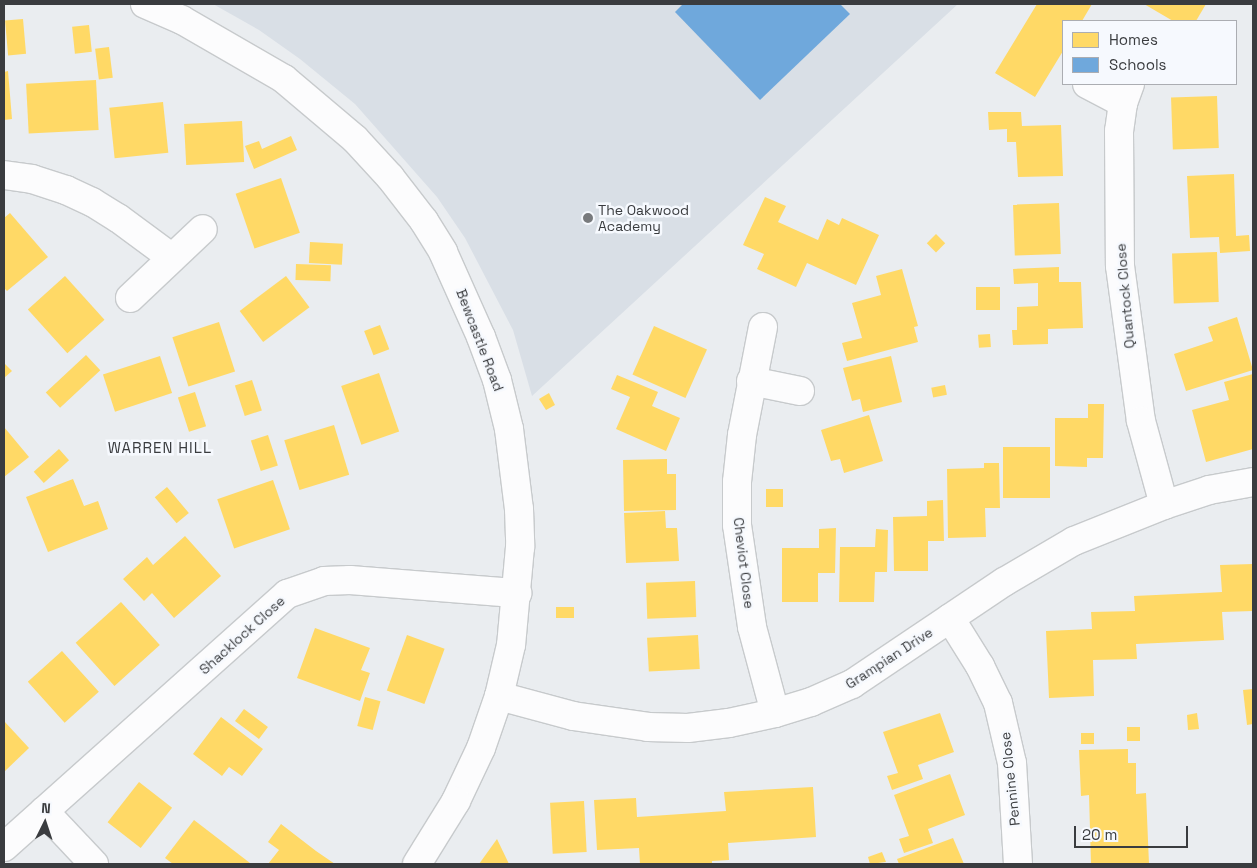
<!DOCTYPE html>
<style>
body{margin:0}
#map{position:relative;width:1257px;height:868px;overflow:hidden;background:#eaedf0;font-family:"Space Grotesk",sans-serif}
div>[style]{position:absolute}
.built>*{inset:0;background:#d9dfe6}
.homes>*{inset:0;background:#ffd966;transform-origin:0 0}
.schools>*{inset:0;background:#6fa8dc}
.roads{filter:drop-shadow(1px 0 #c7cacc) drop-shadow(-1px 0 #c7cacc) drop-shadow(0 1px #c7cacc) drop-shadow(0 -1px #c7cacc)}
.minor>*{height:28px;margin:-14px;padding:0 14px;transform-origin:14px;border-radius:14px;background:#fcfcfd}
.tertiary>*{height:28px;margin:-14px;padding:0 14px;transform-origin:14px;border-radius:14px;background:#fcfcfd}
.dots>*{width:14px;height:14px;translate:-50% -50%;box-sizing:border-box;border:2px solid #f6f9fe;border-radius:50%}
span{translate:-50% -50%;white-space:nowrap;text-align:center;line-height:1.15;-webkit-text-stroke:5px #f6f9fe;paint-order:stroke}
.poi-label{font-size:14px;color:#3a3c3f}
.left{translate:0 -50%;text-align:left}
.street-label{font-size:14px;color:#3a3c3f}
.neighbourhood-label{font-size:15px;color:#3a3c3f;letter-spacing:1px}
.frame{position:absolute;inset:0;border:5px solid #3a3c3f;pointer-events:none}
.legend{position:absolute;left:1062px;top:20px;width:175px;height:65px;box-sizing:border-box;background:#f6f9fe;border:1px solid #abadb2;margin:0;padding:6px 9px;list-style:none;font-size:15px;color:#3a3c3f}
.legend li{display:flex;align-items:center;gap:10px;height:25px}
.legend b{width:25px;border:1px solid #abadb2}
.north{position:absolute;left:20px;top:798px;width:50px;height:50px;-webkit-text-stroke:4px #f6f9fe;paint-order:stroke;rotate:4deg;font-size:14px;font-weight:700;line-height:20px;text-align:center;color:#3a3c3f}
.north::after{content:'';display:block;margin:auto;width:18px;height:22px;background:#3a3c3f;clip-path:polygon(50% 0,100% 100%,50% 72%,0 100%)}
.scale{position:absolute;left:1074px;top:826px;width:114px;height:22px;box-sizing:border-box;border:2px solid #3a3c3f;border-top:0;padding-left:6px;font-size:15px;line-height:18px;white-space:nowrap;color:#3a3c3f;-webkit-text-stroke:4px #f6f9fe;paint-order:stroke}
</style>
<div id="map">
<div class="built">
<i style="clip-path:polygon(213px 4px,958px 4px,532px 396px,513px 330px,465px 238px,437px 197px,355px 104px,300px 59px,259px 30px)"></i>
</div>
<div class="homes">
<i style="clip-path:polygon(1037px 4px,1092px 4px,1082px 21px,1063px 21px,1063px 51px,1035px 97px,995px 73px)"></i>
<i style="clip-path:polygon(1144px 4px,1206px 4px,1196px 21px,1173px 21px)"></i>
<i style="left:23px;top:19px;width:35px;height:18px;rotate:85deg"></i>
<i style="left:89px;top:25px;width:27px;height:17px;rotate:84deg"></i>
<i style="left:109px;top:47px;width:31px;height:14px;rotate:83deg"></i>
<i style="clip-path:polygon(8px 71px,12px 119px,4px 120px,4px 72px)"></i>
<i style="left:96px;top:80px;width:50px;height:70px;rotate:87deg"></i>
<i style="left:1217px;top:96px;width:52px;height:46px;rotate:88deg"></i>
<i style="left:163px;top:102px;width:51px;height:54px;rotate:84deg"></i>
<i style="clip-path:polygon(988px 112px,1021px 112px,1022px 126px,1061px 125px,1063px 176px,1018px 177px,1016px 142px,1007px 142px,1007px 129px,989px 130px)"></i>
<i style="left:242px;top:121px;width:41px;height:58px;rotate:87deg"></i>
<i style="clip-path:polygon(291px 136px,297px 150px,254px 169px,245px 146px,259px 141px,262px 149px)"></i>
<i style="clip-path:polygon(1234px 174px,1236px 236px,1249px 235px,1250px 251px,1220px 253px,1219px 237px,1190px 238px,1187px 176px)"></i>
<i style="left:281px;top:178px;width:58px;height:48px;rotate:71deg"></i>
<i style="clip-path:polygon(765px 197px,786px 206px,778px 222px,818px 240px,827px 219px,839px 225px,842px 218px,879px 235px,856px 285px,807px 263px,796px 287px,757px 269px,764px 254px,743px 245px)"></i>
<i style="left:1059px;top:203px;width:51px;height:46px;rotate:88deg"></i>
<i style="clip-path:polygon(10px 213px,48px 257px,7px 291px,4px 288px,4px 218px)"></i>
<i style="left:936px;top:234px;width:13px;height:13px;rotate:45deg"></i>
<i style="left:310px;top:242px;width:33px;height:21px;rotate:3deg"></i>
<i style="left:1217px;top:252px;width:50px;height:45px;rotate:88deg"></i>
<i style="left:296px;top:264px;width:35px;height:16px;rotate:2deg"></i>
<i style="clip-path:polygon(1059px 267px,1059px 282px,1081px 282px,1083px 328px,1048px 329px,1048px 344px,1013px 345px,1012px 330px,1017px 330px,1017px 307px,1038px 306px,1038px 283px,1014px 284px,1013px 269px)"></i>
<i style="clip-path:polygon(902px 269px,918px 326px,914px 327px,918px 342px,847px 361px,842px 343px,862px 338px,852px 303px,881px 295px,876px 276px)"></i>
<i style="left:65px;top:276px;width:59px;height:50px;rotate:48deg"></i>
<i style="left:286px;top:276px;width:39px;height:58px;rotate:53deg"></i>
<i style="left:1000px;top:287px;width:23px;height:24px;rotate:90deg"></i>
<i style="clip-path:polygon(1237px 317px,1253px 370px,1186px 391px,1174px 354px,1213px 341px,1208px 327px)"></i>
<i style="left:219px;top:322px;width:52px;height:49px;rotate:72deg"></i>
<i style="left:380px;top:325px;width:26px;height:17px;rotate:69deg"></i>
<i style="left:654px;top:326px;width:58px;height:53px;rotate:24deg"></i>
<i style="left:990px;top:334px;width:13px;height:12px;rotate:86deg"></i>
<i style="left:86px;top:355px;width:21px;height:55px;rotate:47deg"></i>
<i style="left:160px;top:356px;width:39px;height:60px;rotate:72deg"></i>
<i style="clip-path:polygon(891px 356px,902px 402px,863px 412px,860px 399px,852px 401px,843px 368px)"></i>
<i style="clip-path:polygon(4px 363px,12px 371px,4px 378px)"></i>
<i style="left:379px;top:373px;width:62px;height:40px;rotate:71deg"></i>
<i style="clip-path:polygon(1253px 374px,1253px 449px,1206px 462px,1192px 410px,1229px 400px,1224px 382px)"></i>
<i style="clip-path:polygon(617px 375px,658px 392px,652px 406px,680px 418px,666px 451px,616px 429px,630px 397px,611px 389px)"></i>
<i style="left:252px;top:380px;width:32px;height:18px;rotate:72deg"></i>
<i style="left:945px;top:385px;width:10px;height:14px;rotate:79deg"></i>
<i style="left:195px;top:392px;width:36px;height:18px;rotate:72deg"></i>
<i style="clip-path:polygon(549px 393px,555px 405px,546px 410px,539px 399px)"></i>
<i style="clip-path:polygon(1088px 404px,1104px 404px,1103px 458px,1087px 458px,1087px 467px,1055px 466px,1055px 418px,1088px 418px)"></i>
<i style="clip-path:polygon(869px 415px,883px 461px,844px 473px,840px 459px,831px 461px,821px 430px)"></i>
<i style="left:334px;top:425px;width:52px;height:52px;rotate:73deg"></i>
<i style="clip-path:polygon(4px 427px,29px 457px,4px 477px)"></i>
<i style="left:268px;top:435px;width:32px;height:18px;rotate:72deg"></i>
<i style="left:1003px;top:447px;width:47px;height:51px"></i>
<i style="left:59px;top:449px;width:15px;height:34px;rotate:48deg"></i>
<i style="clip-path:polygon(667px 459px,667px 474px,676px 474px,676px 510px,624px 511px,623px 460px)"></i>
<i style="clip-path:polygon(984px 463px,999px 463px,1000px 508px,985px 508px,986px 537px,948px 538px,947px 469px,984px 468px)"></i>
<i style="clip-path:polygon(73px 479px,84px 506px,98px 501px,108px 529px,48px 552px,26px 497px)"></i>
<i style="left:273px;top:480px;width:52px;height:59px;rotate:71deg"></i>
<i style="left:167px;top:487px;width:34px;height:16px;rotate:50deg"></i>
<i style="left:766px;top:489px;width:17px;height:18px"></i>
<i style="clip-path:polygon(943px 500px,944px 541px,928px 541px,928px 571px,894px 571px,893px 517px,927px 516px,927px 501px)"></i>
<i style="clip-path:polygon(665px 511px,666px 528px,677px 528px,679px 561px,626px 563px,624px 513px)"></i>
<i style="clip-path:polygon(836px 528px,835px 573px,818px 573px,818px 602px,782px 602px,782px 548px,819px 548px,819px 529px)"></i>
<i style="clip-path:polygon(876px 529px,888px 530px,887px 572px,875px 572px,874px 602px,839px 602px,840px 547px,875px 547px)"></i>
<i style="clip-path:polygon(185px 536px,221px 576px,174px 618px,152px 593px,144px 601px,123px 579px,147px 557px,153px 565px)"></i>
<i style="clip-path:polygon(1253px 564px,1253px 611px,1222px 612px,1224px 640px,1136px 644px,1137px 659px,1093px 660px,1094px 696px,1049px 698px,1046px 631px,1092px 629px,1091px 612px,1135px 611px,1134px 596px,1222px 592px,1220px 565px)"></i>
<i style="left:695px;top:581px;width:36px;height:49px;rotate:88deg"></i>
<i style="left:121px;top:602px;width:58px;height:61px;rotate:48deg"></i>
<i style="left:556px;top:607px;width:18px;height:11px"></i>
<i style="clip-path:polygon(315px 628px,370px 648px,361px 670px,370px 673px,360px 701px,297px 678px)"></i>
<i style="left:407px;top:635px;width:40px;height:59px;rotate:20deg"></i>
<i style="left:698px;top:635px;width:34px;height:51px;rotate:87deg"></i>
<i style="left:62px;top:651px;width:55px;height:46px;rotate:48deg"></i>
<i style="clip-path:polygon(1253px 689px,1253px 724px,1247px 725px,1243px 690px)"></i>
<i style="left:365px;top:697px;width:16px;height:30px;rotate:15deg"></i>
<i style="left:244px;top:709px;width:30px;height:15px;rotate:37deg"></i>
<i style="clip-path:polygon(940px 713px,954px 752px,918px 765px,923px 779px,892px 790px,887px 776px,898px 773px,883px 732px)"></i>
<i style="clip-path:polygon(1197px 713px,1199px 729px,1188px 730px,1187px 715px)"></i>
<i style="clip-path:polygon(221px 717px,263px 749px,242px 776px,229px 767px,222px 776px,193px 754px)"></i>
<i style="clip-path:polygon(4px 721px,29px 748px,4px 772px)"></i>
<i style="left:1127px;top:727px;width:13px;height:14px"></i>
<i style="left:1081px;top:733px;width:13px;height:11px"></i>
<i style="clip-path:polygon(1128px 749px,1128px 763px,1136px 763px,1136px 794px,1146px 793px,1149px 864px,1091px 864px,1089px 795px,1081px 796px,1079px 750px)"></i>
<i style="clip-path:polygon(950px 774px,965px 815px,928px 829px,933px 843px,904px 853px,899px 839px,909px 836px,894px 795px)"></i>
<i style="left:139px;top:782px;width:42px;height:51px;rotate:38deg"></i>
<i style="clip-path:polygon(813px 787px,816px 837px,728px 843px,729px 860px,712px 861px,712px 864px,640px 864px,639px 848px,597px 850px,594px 800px,636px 798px,637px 817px,726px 811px,724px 792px)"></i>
<i style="left:584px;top:801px;width:51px;height:34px;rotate:87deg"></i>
<i style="clip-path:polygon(194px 820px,250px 863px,249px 864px,173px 864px,165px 858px)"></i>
<i style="clip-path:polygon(281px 824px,316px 851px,335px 864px,268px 864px,279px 850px,268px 842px)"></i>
<i style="clip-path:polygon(953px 838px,964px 864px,899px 864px,897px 859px)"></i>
<i style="clip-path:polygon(497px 839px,509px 864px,479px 864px)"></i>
<i style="clip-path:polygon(882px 852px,886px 862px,870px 864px,868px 857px)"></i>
</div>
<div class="schools">
<i style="clip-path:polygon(683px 4px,840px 4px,850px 14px,760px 100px,675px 12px)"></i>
</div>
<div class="roads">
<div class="minor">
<i style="left:1087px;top:84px;width:41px;rotate:27.8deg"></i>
<i style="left:1130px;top:84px;width:20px;rotate:110deg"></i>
<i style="left:1123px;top:103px;width:28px;rotate:98deg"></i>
<i style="left:1119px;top:131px;width:135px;rotate:89.6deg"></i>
<i style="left:1120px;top:266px;width:156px;rotate:82.3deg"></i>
<i style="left:1141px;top:421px;width:87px;rotate:74.7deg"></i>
<i style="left:4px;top:175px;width:28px;rotate:8deg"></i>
<i style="left:32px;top:179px;width:36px;rotate:18deg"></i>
<i style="left:66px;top:190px;width:29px;rotate:25deg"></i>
<i style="left:92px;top:202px;width:31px;rotate:32deg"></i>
<i style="left:118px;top:218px;width:67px;rotate:36.5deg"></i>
<i style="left:130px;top:298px;width:100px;rotate:-43.4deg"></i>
<i style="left:763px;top:327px;width:110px;rotate:101deg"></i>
<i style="left:742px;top:435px;width:47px;rotate:96.1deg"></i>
<i style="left:737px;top:482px;width:43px;rotate:90deg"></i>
<i style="left:737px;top:525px;width:103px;rotate:81.6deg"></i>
<i style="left:752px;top:627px;width:89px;rotate:75deg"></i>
<i style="left:751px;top:381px;width:50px;rotate:11.5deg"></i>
<i style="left:950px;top:618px;width:57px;rotate:58deg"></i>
<i style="left:980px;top:666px;width:41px;rotate:64.1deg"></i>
<i style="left:998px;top:703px;width:62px;rotate:76.9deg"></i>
<i style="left:1012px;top:763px;width:101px;rotate:86.6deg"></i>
<i style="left:499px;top:696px;width:77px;rotate:15.1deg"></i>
<i style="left:573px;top:716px;width:76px;rotate:8.3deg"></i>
<i style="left:648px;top:727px;width:40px;rotate:1.4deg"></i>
<i style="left:688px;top:728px;width:41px;rotate:-7deg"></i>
<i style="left:729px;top:723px;width:47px;rotate:-12.3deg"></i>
<i style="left:775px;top:713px;width:38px;rotate:-17deg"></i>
<i style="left:811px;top:702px;width:45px;rotate:-23.7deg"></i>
<i style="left:852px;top:684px;width:183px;rotate:-33.9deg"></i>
<i style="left:1004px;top:582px;width:81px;rotate:-30.4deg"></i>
<i style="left:1074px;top:541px;width:97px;rotate:-21.8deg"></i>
<i style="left:1164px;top:505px;width:47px;rotate:-18.4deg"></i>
<i style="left:1209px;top:490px;width:45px;rotate:-10.3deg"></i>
<i style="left:44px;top:811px;width:73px;rotate:46.7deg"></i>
<i style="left:4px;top:847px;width:380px;rotate:-41.8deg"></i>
<i style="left:287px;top:594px;width:39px;rotate:-19deg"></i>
<i style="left:324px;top:581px;width:26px;rotate:-2deg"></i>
<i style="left:350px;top:580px;width:168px;rotate:4.5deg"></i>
</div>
<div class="tertiary">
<i style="left:145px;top:4px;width:40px;rotate:23.4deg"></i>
<i style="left:182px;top:20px;width:118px;rotate:30deg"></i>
<i style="left:284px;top:79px;width:93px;rotate:40.2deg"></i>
<i style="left:355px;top:139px;width:52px;rotate:47.4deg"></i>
<i style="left:390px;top:177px;width:56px;rotate:52.3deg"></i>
<i style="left:424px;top:221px;width:36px;rotate:58deg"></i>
<i style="left:443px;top:252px;width:93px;rotate:65.9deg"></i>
<i style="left:481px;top:337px;width:46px;rotate:69.6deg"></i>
<i style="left:497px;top:380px;width:50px;rotate:76.2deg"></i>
<i style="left:509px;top:429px;width:81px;rotate:82.9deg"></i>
<i style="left:519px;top:509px;width:38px;rotate:88deg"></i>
<i style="left:520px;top:547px;width:98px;rotate:95.2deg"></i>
<i style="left:511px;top:645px;width:52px;rotate:103.2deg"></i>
<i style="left:499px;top:696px;width:55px;rotate:109.1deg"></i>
<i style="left:481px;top:748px;width:59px;rotate:115.3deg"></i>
<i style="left:456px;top:801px;width:74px;rotate:121.8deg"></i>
</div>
</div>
<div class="dots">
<i style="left:588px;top:218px;background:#787a7d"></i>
</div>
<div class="poi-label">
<span class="left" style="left:598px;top:218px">The Oakwood<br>Academy</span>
</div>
<div class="street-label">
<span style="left:1125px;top:296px;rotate:-95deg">Quantock Close</span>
<span style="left:480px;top:340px;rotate:69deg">Bewcastle Road</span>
<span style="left:744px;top:563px;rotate:83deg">Cheviot Close</span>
<span style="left:242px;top:635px;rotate:-42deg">Shacklock Close</span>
<span style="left:889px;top:658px;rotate:-33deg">Grampian Drive</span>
<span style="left:1010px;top:779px;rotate:-96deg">Pennine Close</span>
</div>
<div class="neighbourhood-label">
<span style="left:160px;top:448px">WARREN HILL</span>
</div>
<div class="frame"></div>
<ul class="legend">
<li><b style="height:14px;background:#ffd966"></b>Homes</li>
<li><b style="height:14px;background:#6fa8dc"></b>Schools</li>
</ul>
<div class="north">N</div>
<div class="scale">20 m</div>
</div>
